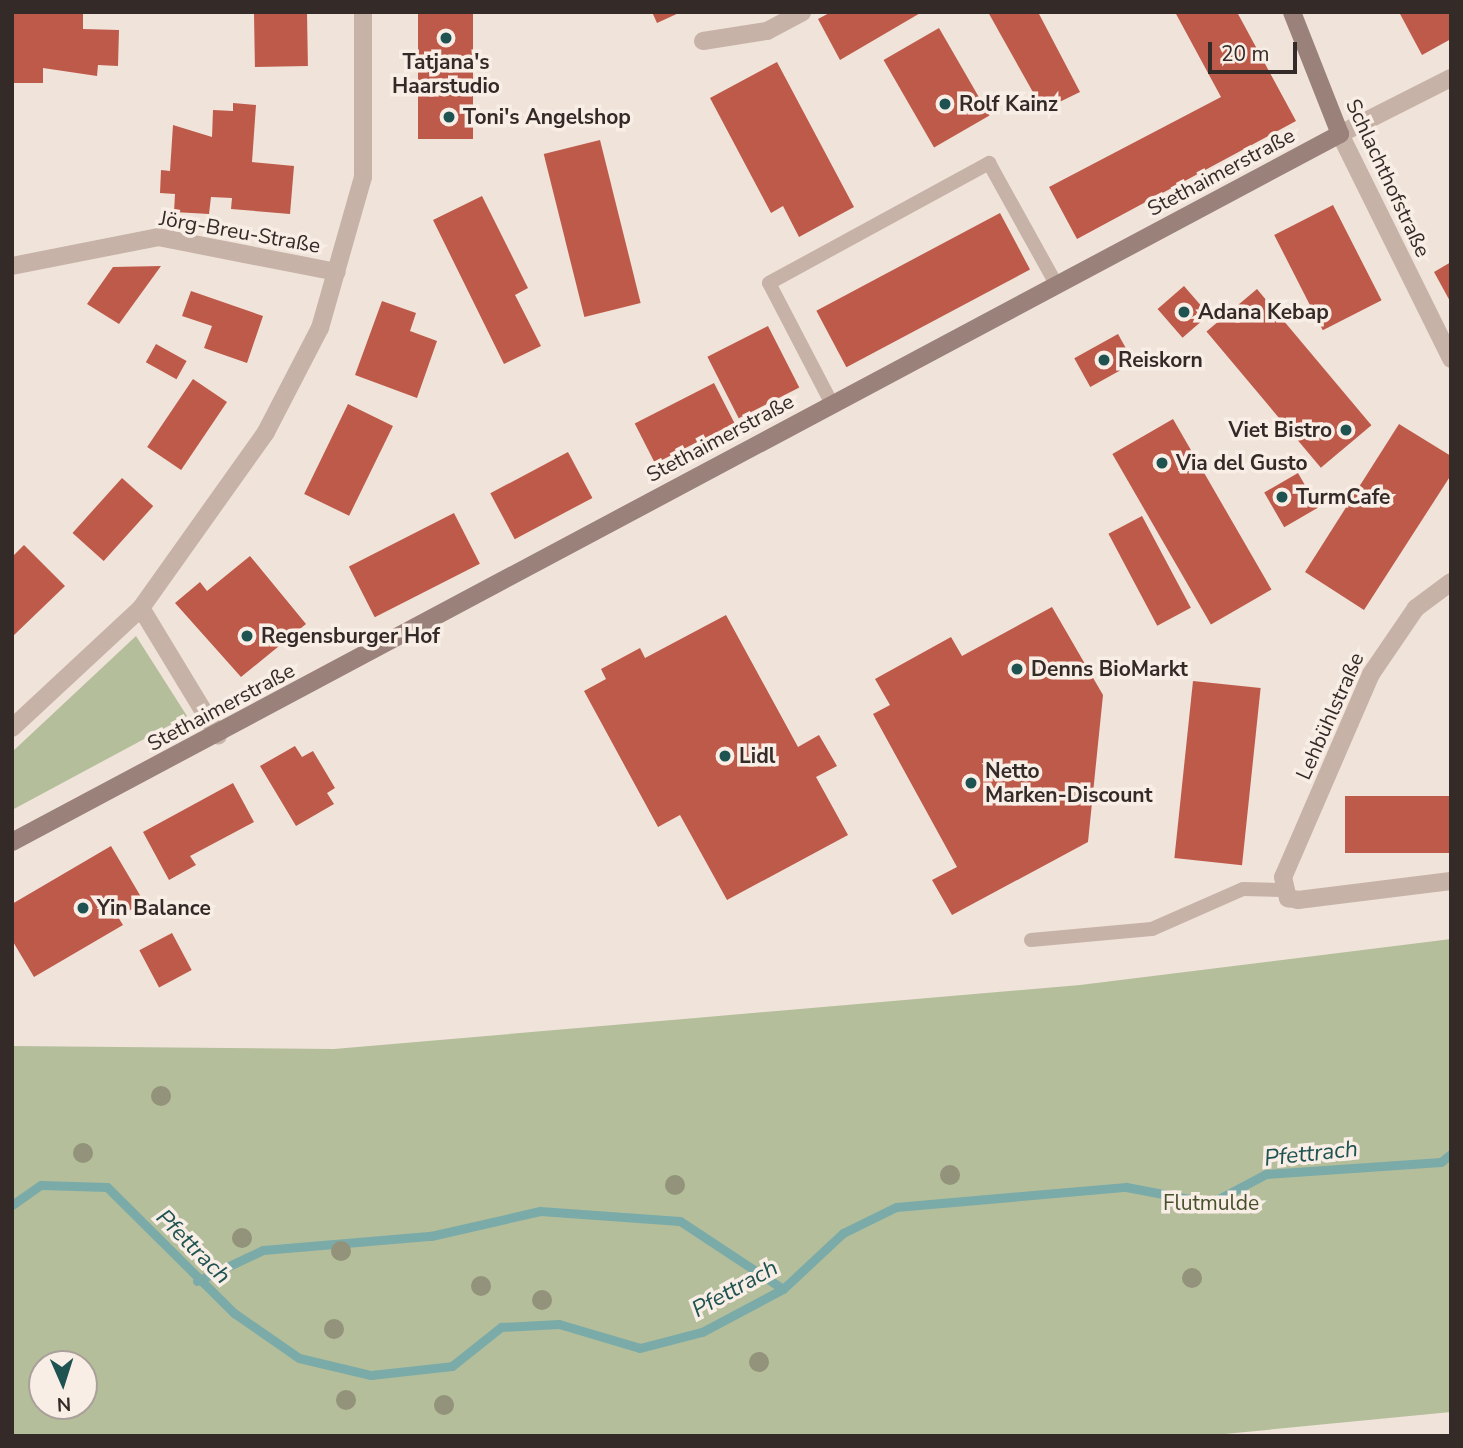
<!DOCTYPE html>
<meta charset="utf-8">
<style>
body{margin:0}
#map{position:relative;width:1463px;height:1448px;overflow:hidden;background:#f0e3da;font-family:"Nunito Sans",sans-serif}
div>[style]{position:absolute}
.green>*{inset:0;background:#b5be9b}
.stream>*{height:9px;margin:-4.5px;padding:0 4.5px;transform-origin:4.5px;border-radius:4.5px;background:#7baba8}
.building>*{inset:0;background:#be5a49;transform-origin:0 0}
.service>*{height:14px;margin:-7px;padding:0 7px;transform-origin:7px;border-radius:7px;background:#c7b2a7}
.minor>*{height:18px;margin:-9px;padding:0 9px;transform-origin:9px;border-radius:9px;background:#c7b2a7}
.tertiary>*{height:18px;margin:-9px;padding:0 9px;transform-origin:9px;border-radius:9px;background:#c7b2a7}
.secondary>*{height:18px;margin:-9px;padding:0 9px;transform-origin:9px;border-radius:9px;background:#9a8179}
.trees>*{width:20px;height:20px;margin:-10px;border-radius:50%;background:#93927a}
.dots>*{width:19px;height:19px;translate:-50% -50%;box-sizing:border-box;border:4px solid #f8eee6;border-radius:50%}
span{translate:-50% -50%;white-space:nowrap;text-align:center;line-height:1.15;-webkit-text-stroke:7px #f8eee6;paint-order:stroke}
.poi-label{font-size:21px;color:#342a27;font-weight:700}
.left{translate:0 -50%;text-align:left}
.right{translate:-100% -50%;text-align:right}
.street-label{font-size:21px;color:#342a27}
.park-label{font-size:21px;color:#47502c}
.water-label{font-size:23px;color:#1f5351;font-style:italic}
.frame{position:absolute;inset:0;border:14px solid #342a27;pointer-events:none}
.north{position:absolute;left:28px;top:1350px;width:70px;height:70px;box-sizing:border-box;background:#f8eee6;border:2px solid #aaa09a;border-radius:50%;rotate:177deg;font-size:19px;font-weight:700;line-height:28px;text-align:center;color:#342a27}
.north::after{content:'';display:block;margin:auto;width:24px;height:32px;background:#1f5351;clip-path:polygon(50% 0,100% 100%,50% 72%,0 100%)}
.scale{position:absolute;left:1208px;top:42px;width:89px;height:32px;box-sizing:border-box;border:4px solid #342a27;border-top:0;padding-left:9px;font-size:21px;line-height:24px;white-space:nowrap;color:#342a27;-webkit-text-stroke:5px #f8eee6;paint-order:stroke}
</style>
<div id="map">
<div class="green">
<i style="clip-path:polygon(136px 636px,187px 716px,12px 810px,12px 752px)"></i>
<i style="clip-path:polygon(evenodd,1451px 939px,1451px 1412px,1204px 1436px,12px 1436px,12px 1046px,334px 1049px,1080px 985px,1451px 939px,42px 1364px,84px 1364px,84px 1406px,42px 1406px,42px 1364px)"></i>
</div>
<div class="stream">
<i style="left:12px;top:1205px;width:35px;rotate:-35deg"></i>
<i style="left:41px;top:1185px;width:66px;rotate:1.7deg"></i>
<i style="left:107px;top:1187px;width:179px;rotate:44.8deg"></i>
<i style="left:234px;top:1313px;width:79px;rotate:34.7deg"></i>
<i style="left:299px;top:1358px;width:74px;rotate:13.3deg"></i>
<i style="left:371px;top:1375px;width:81px;rotate:-6.3deg"></i>
<i style="left:452px;top:1366px;width:63px;rotate:-38.5deg"></i>
<i style="left:501px;top:1327px;width:58px;rotate:-3deg"></i>
<i style="left:559px;top:1324px;width:84px;rotate:16.5deg"></i>
<i style="left:640px;top:1348px;width:64px;rotate:-14.5deg"></i>
<i style="left:702px;top:1332px;width:92px;rotate:-28deg"></i>
<i style="left:783px;top:1289px;width:82px;rotate:-43deg"></i>
<i style="left:843px;top:1233px;width:59px;rotate:-26.1deg"></i>
<i style="left:896px;top:1207px;width:231px;rotate:-5deg"></i>
<i style="left:1126px;top:1187px;width:86px;rotate:10.7deg"></i>
<i style="left:1211px;top:1203px;width:62px;rotate:-27.8deg"></i>
<i style="left:1266px;top:1174px;width:175px;rotate:-3.9deg"></i>
<i style="left:1441px;top:1162px;width:13px;rotate:-39deg"></i>
<i style="left:197px;top:1281px;width:73px;rotate:-25.2deg"></i>
<i style="left:263px;top:1250px;width:169px;rotate:-4.8deg"></i>
<i style="left:431px;top:1236px;width:112px;rotate:-12.9deg"></i>
<i style="left:540px;top:1211px;width:140px;rotate:4.1deg"></i>
<i style="left:680px;top:1221px;width:123px;rotate:33.4deg"></i>
</div>
<div class="building">
<i style="clip-path:polygon(12px 12px,83px 12px,83px 29px,119px 30px,118px 66px,98px 65px,97px 76px,43px 68px,43px 83px,12px 83px)"></i>
<i style="left:418px;top:12px;width:55px;height:127px"></i>
<i style="clip-path:polygon(652px 12px,681px 12px,657px 23px)"></i>
<i style="clip-path:polygon(831px 12px,922px 12px,840px 60px,818px 19px)"></i>
<i style="clip-path:polygon(988px 12px,1038px 12px,1080px 92px,1043px 110px)"></i>
<i style="clip-path:polygon(1175px 12px,1237px 12px,1296px 121px,1077px 239px,1049px 187px,1221px 97px)"></i>
<i style="clip-path:polygon(1399px 12px,1451px 12px,1451px 39px,1422px 55px)"></i>
<i style="left:307px;top:13px;width:53px;height:53px;rotate:89deg"></i>
<i style="left:939px;top:28px;width:101px;height:64px;rotate:60deg"></i>
<i style="clip-path:polygon(777px 62px,854px 207px,799px 237px,783px 206px,771px 213px,710px 98px)"></i>
<i style="clip-path:polygon(233px 103px,256px 105px,252px 162px,294px 166px,290px 214px,231px 209px,232px 198px,211px 197px,209px 214px,174px 212px,175px 194px,160px 193px,161px 170px,170px 171px,173px 125px,212px 137px,213px 110px,233px 111px)"></i>
<i style="left:600px;top:140px;width:168px;height:58px;rotate:76deg"></i>
<i style="clip-path:polygon(482px 196px,528px 288px,515px 295px,541px 346px,504px 364px,433px 220px)"></i>
<i style="left:1333px;top:205px;width:107px;height:66px;rotate:63deg"></i>
<i style="left:1000px;top:213px;width:64px;height:208px;rotate:62deg"></i>
<i style="clip-path:polygon(1451px 262px,1451px 303px,1434px 272px)"></i>
<i style="clip-path:polygon(161px 266px,119px 324px,87px 304px,113px 267px)"></i>
<i style="left:1184px;top:286px;width:38px;height:35px;rotate:49deg"></i>
<i style="left:1257px;top:289px;width:178px;height:66px;rotate:50deg"></i>
<i style="clip-path:polygon(191px 291px,263px 316px,247px 363px,204px 348px,212px 326px,182px 316px)"></i>
<i style="clip-path:polygon(382px 301px,416px 313px,410px 331px,437px 341px,417px 398px,355px 375px)"></i>
<i style="left:768px;top:326px;width:69px;height:68px;rotate:63deg"></i>
<i style="left:1118px;top:334px;width:33px;height:50px;rotate:61deg"></i>
<i style="left:156px;top:344px;width:35px;height:21px;rotate:29deg"></i>
<i style="left:193px;top:379px;width:41px;height:82px;rotate:34deg"></i>
<i style="left:714px;top:383px;width:45px;height:89px;rotate:63deg"></i>
<i style="left:348px;top:404px;width:50px;height:100px;rotate:26deg"></i>
<i style="left:1173px;top:419px;width:197px;height:70px;rotate:60deg"></i>
<i style="clip-path:polygon(1399px 424px,1451px 456px,1451px 475px,1364px 610px,1305px 572px)"></i>
<i style="left:568px;top:452px;width:52px;height:88px;rotate:62deg"></i>
<i style="left:1298px;top:473px;width:40px;height:39px;rotate:60deg"></i>
<i style="left:122px;top:478px;width:42px;height:74px;rotate:42deg"></i>
<i style="left:454px;top:513px;width:57px;height:118px;rotate:63deg"></i>
<i style="left:1142px;top:516px;width:104px;height:38px;rotate:62deg"></i>
<i style="clip-path:polygon(24px 545px,65px 586px,12px 637px,12px 557px)"></i>
<i style="clip-path:polygon(250px 556px,306px 624px,241px 677px,175px 603px,200px 582px,207px 591px)"></i>
<i style="clip-path:polygon(1052px 607px,1103px 695px,1088px 842px,952px 915px,932px 880px,957px 867px,873px 714px,890px 705px,875px 679px,951px 637px,962px 656px)"></i>
<i style="clip-path:polygon(726px 615px,798px 747px,819px 735px,837px 766px,816px 777px,848px 835px,727px 900px,680px 815px,658px 827px,584px 691px,606px 679px,601px 669px,640px 648px,645px 658px)"></i>
<i style="left:1193px;top:681px;width:68px;height:178px;rotate:6deg"></i>
<i style="clip-path:polygon(295px 746px,302px 757px,313px 751px,335px 788px,327px 793px,334px 804px,296px 826px,260px 766px)"></i>
<i style="clip-path:polygon(233px 783px,254px 822px,190px 856px,196px 865px,169px 880px,143px 832px)"></i>
<i style="left:1451px;top:796px;width:57px;height:106px;rotate:90deg"></i>
<i style="clip-path:polygon(111px 846px,144px 902px,118px 917px,123px 925px,34px 977px,12px 940px,12px 904px)"></i>
<i style="left:172px;top:933px;width:42px;height:37px;rotate:62deg"></i>
</div>
<div class="service">
<i style="left:832px;top:404px;width:136px;rotate:-117.5deg"></i>
<i style="left:769px;top:283px;width:251px;rotate:-28.6deg"></i>
<i style="left:989px;top:163px;width:138px;rotate:61deg"></i>
<i style="left:1031px;top:940px;width:121px;rotate:-5.2deg"></i>
<i style="left:1152px;top:929px;width:99px;rotate:-23.7deg"></i>
<i style="left:1243px;top:889px;width:40px;rotate:1.4deg"></i>
</div>
<div class="minor">
<i style="left:703px;top:41px;width:65px;rotate:-8.9deg"></i>
<i style="left:767px;top:31px;width:40px;rotate:-28deg"></i>
<i style="left:1340px;top:134px;width:251px;rotate:63.7deg"></i>
<i style="left:12px;top:266px;width:149px;rotate:-11.2deg"></i>
<i style="left:158px;top:237px;width:182px;rotate:11.1deg"></i>
<i style="left:1451px;top:582px;width:44px;rotate:143.4deg"></i>
<i style="left:1416px;top:608px;width:80px;rotate:124.3deg"></i>
<i style="left:1371px;top:674px;width:221px;rotate:113.4deg"></i>
<i style="left:1283px;top:877px;width:22px;rotate:77deg"></i>
<i style="left:1288px;top:898px;width:10px;rotate:11deg"></i>
<i style="left:1298px;top:900px;width:154px;rotate:-7.1deg"></i>
<i style="left:141px;top:608px;width:149px;rotate:58.8deg"></i>
<i style="left:12px;top:728px;width:176px;rotate:-42.9deg"></i>
<i style="left:141px;top:608px;width:216px;rotate:-54.6deg"></i>
<i style="left:266px;top:432px;width:117px;rotate:-62.6deg"></i>
<i style="left:320px;top:328px;width:157px;rotate:-74.1deg"></i>
<i style="left:363px;top:177px;width:165px;rotate:-90deg"></i>
</div>
<div class="tertiary">
<i style="left:1340px;top:134px;width:124px;rotate:-26.8deg"></i>
</div>
<div class="secondary">
<i style="left:12px;top:842px;width:1505px;rotate:-28.06deg"></i>
<i style="left:1340px;top:134px;width:131px;rotate:-111.5deg"></i>
</div>
<div class="trees">
<i style="left:161px;top:1096px"></i>
<i style="left:83px;top:1153px"></i>
<i style="left:950px;top:1175px"></i>
<i style="left:675px;top:1185px"></i>
<i style="left:242px;top:1238px"></i>
<i style="left:341px;top:1251px"></i>
<i style="left:1192px;top:1278px"></i>
<i style="left:481px;top:1286px"></i>
<i style="left:542px;top:1300px"></i>
<i style="left:334px;top:1329px"></i>
<i style="left:759px;top:1362px"></i>
<i style="left:346px;top:1400px"></i>
<i style="left:444px;top:1405px"></i>
</div>
<div class="dots">
<i style="left:446px;top:38px;background:#1f5351"></i>
<i style="left:945px;top:104px;background:#1f5351"></i>
<i style="left:449px;top:117px;background:#1f5351"></i>
<i style="left:1184px;top:312px;background:#1f5351"></i>
<i style="left:1104px;top:360px;background:#1f5351"></i>
<i style="left:1346px;top:430px;background:#1f5351"></i>
<i style="left:1162px;top:463px;background:#1f5351"></i>
<i style="left:1282px;top:497px;background:#1f5351"></i>
<i style="left:247px;top:636px;background:#1f5351"></i>
<i style="left:1017px;top:669px;background:#1f5351"></i>
<i style="left:725px;top:756px;background:#1f5351"></i>
<i style="left:971px;top:783px;background:#1f5351"></i>
<i style="left:83px;top:908px;background:#1f5351"></i>
</div>
<div class="poi-label">
<span style="left:446px;top:74px">Tatjana's<br>Haarstudio</span>
<span class="left" style="left:959px;top:104px">Rolf Kainz</span>
<span class="left" style="left:463px;top:117px">Toni's Angelshop</span>
<span class="left" style="left:1198px;top:312px">Adana Kebap</span>
<span class="left" style="left:1118px;top:360px">Reiskorn</span>
<span class="right" style="left:1332px;top:430px">Viet Bistro</span>
<span class="left" style="left:1176px;top:463px">Via del Gusto</span>
<span class="left" style="left:1296px;top:497px">TurmCafe</span>
<span class="left" style="left:261px;top:636px">Regensburger Hof</span>
<span class="left" style="left:1031px;top:669px">Denns BioMarkt</span>
<span class="left" style="left:739px;top:756px">Lidl</span>
<span class="left" style="left:985px;top:783px">Netto<br>Marken-Discount</span>
<span class="left" style="left:97px;top:908px">Yin Balance</span>
</div>
<div class="street-label">
<span style="left:1221px;top:172px;rotate:-28deg">Stethaimerstraße</span>
<span style="left:1388px;top:178px;rotate:65deg">Schlachthofstraße</span>
<span style="left:240px;top:232px;rotate:10deg">Jörg-Breu-Straße</span>
<span style="left:720px;top:438px;rotate:-28deg">Stethaimerstraße</span>
<span style="left:221px;top:707px;rotate:-28deg">Stethaimerstraße</span>
<span style="left:1330px;top:716px;rotate:-66deg">Lehbühlstraße</span>
</div>
<div class="park-label">
<span style="left:1211px;top:1203px">Flutmulde</span>
</div>
<div class="water-label">
<span style="left:1311px;top:1154px;rotate:-6deg">Pfettrach</span>
<span style="left:193px;top:1247px;rotate:45deg">Pfettrach</span>
<span style="left:735px;top:1289px;rotate:-29deg">Pfettrach</span>
</div>
<div class="frame"></div>
<div class="north">N</div>
<div class="scale">20 m</div>
</div>
